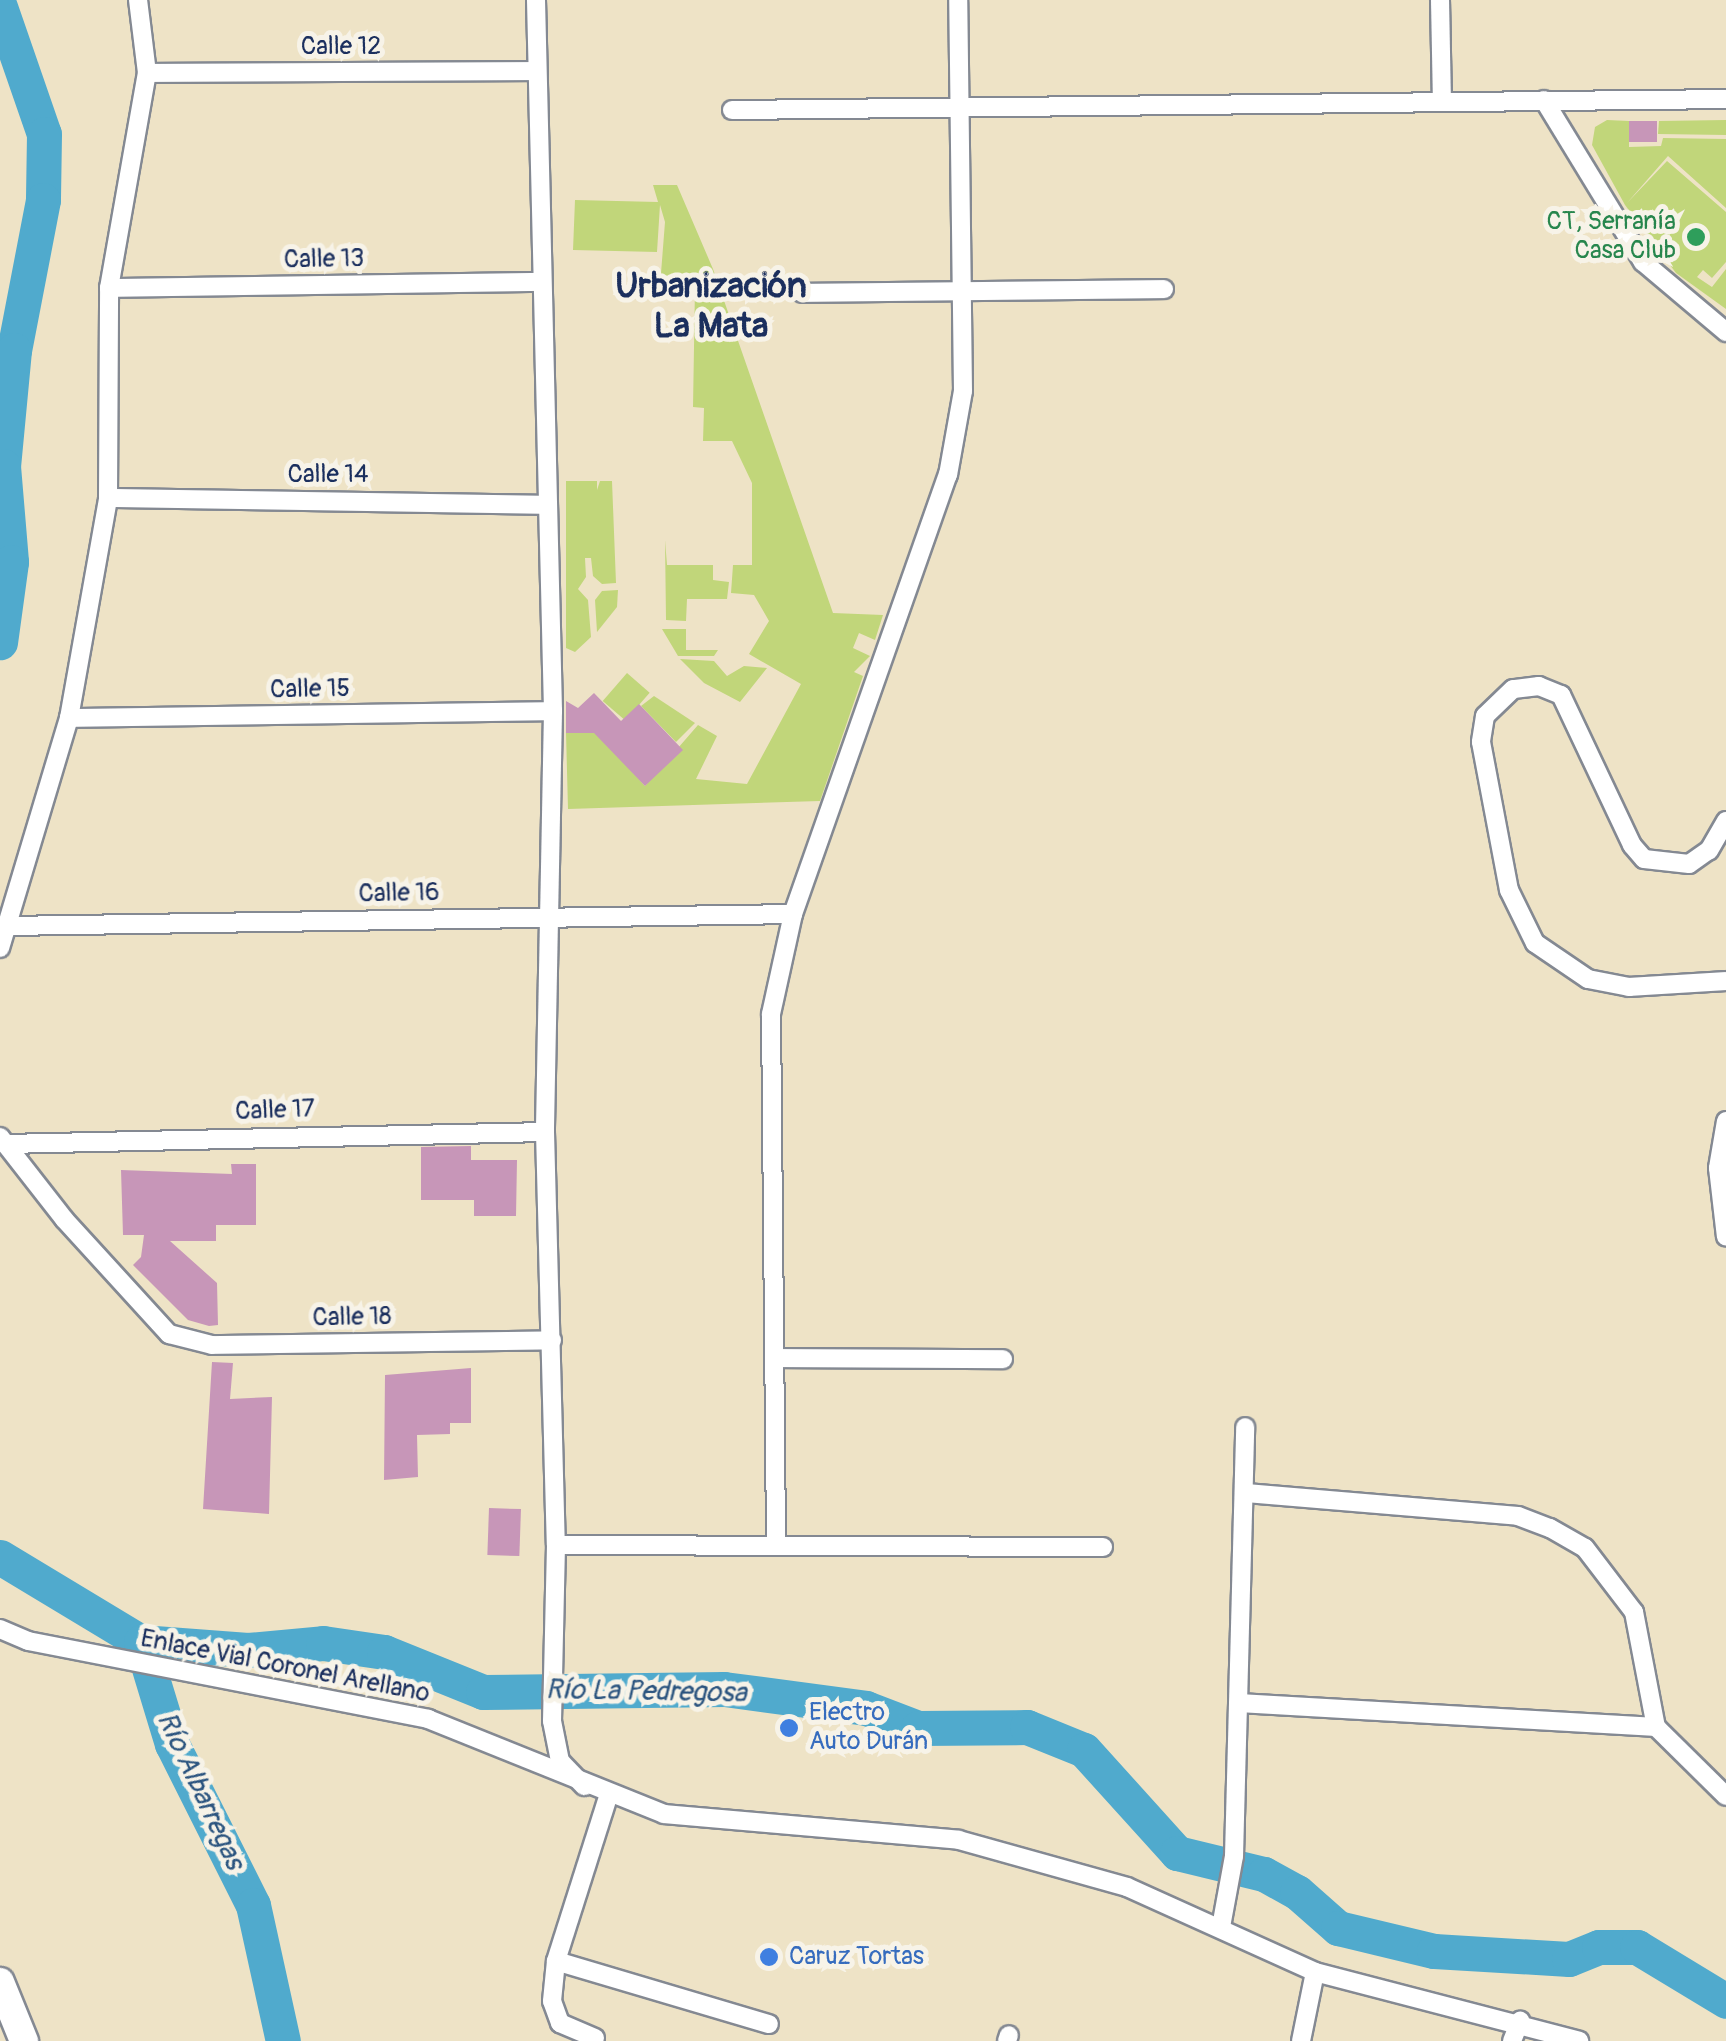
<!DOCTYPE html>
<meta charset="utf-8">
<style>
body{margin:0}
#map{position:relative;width:1726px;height:2041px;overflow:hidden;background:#eee3c6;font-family:Pangolin,sans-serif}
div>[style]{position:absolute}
.green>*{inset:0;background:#c1d67a;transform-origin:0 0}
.river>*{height:35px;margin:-17.5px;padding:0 17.5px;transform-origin:17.5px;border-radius:17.5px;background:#50aacd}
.building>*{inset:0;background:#c796b8;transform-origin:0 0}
.roads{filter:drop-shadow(2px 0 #848992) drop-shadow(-2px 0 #848992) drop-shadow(0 2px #848992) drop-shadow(0 -2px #848992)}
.minor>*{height:18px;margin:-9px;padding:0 9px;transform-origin:9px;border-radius:9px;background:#fff}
.highway>*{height:28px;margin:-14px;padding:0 14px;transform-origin:14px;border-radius:14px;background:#fff}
.dots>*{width:28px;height:28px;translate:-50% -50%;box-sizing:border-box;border:5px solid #f7f3e8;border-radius:50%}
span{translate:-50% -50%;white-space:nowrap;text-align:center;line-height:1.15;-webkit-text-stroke:10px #f7f3e8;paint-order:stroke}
.street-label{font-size:25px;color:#1b2f5e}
.leisure-label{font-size:25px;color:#27864d}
.right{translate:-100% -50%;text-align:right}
.shop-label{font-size:25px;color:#366cbe}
.left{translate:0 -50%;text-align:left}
.water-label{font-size:28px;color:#2b547f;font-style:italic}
.district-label{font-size:35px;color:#1b2f5e;font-weight:700}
</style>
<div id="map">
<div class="green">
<i style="clip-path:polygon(1607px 120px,1629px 121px,1629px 147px,1661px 146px,1663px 138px,1726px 139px,1726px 208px,1668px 156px,1627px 203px,1667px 161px,1726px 212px,1726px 262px,1712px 278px,1703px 270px,1697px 277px,1712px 287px,1726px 269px,1726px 309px,1676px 273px,1625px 205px,1592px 145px,1595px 127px)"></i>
<i style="clip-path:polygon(1726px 120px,1726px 135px,1658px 134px,1659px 121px)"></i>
<i style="clip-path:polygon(653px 185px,677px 185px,713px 269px,833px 613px,883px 615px,875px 640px,859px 633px,853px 648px,870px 656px,854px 672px,863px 676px,820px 801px,568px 809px,566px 733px,580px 733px,581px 715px,645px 786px,698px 725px,717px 736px,696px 779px,747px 784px,801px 684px,749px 654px,769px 621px,754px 595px,731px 593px,733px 565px,752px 565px,752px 483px,732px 441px,703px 441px,704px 408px,693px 407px,695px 286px,660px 286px,665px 222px,660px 205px,657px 252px,573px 250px,575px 200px,658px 202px)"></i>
<i style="clip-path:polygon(566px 481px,597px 481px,597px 490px,600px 481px,612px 481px,616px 583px,602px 584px,593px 576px,591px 558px,585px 558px,586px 577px,578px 589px,588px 600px,591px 637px,575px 652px,566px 648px)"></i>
<i style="clip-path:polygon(665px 540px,667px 565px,713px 565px,713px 580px,729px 582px,727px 599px,687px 599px,686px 621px,666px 620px)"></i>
<i style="clip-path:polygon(618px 590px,617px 607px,597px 632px,595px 600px,602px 591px)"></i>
<i style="clip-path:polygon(662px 629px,686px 629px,686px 650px,718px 650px,714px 656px,678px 656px)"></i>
<i style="clip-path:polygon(680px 659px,714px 661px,727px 676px,744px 666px,767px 668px,740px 702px,704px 683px)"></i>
<i style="left:627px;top:673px;width:30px;height:37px;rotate:41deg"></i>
<i style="clip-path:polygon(654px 696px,695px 723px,676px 742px,641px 706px)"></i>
</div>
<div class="river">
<i style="left:0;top:7px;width:134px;rotate:70.9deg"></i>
<i style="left:44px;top:134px;width:66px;rotate:90.9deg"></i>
<i style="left:43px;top:200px;width:153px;rotate:100.9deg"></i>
<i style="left:14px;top:350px;width:117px;rotate:95.4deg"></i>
<i style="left:3px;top:466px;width:96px;rotate:85.2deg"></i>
<i style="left:11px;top:562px;width:81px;rotate:97.8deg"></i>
<i style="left:0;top:1557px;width:165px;rotate:31.1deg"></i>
<i style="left:141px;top:1642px;width:107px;rotate:73.1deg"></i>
<i style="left:172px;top:1744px;width:180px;rotate:63.3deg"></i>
<i style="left:253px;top:1905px;width:139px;rotate:77.6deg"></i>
<i style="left:141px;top:1642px;width:107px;rotate:4.3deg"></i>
<i style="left:248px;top:1650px;width:75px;rotate:-5.3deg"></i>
<i style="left:323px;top:1643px;width:62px;rotate:8.4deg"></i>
<i style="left:384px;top:1652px;width:107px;rotate:22deg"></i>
<i style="left:483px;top:1692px;width:241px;rotate:-0.7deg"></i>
<i style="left:724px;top:1689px;width:143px;rotate:7.6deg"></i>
<i style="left:866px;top:1708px;width:56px;rotate:21deg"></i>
<i style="left:918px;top:1728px;width:109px;rotate:-0.5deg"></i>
<i style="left:1027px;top:1727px;width:61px;rotate:22deg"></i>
<i style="left:1084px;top:1750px;width:139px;rotate:47.9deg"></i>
<i style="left:1177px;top:1853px;width:89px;rotate:13.6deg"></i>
<i style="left:1264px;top:1874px;width:38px;rotate:29deg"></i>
<i style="left:1297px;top:1892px;width:55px;rotate:41.3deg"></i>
<i style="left:1338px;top:1928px;width:99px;rotate:13.5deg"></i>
<i style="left:1434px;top:1951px;width:135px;rotate:3.4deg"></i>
<i style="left:1569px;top:1959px;width:32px;rotate:-22deg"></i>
<i style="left:1599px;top:1947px;width:38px"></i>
<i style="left:1637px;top:1947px;width:104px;rotate:31.2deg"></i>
</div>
<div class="building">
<i style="left:1629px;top:121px;width:28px;height:21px"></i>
<i style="clip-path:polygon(594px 693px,621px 721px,639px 704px,683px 750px,645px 786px,594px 733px,566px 733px,566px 701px,578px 708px)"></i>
<i style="clip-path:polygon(471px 1146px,471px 1160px,517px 1160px,516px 1216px,474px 1216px,474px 1200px,421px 1200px,421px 1147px)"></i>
<i style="clip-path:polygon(231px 1164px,256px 1164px,256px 1225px,216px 1225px,216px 1241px,170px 1241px,217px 1283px,218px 1325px,209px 1326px,188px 1320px,133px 1265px,141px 1257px,144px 1235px,123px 1235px,121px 1170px,232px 1174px)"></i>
<i style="clip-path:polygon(212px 1362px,233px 1363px,230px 1399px,272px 1397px,269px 1514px,203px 1509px)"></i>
<i style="clip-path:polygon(471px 1368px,471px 1423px,450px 1423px,450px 1434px,417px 1435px,418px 1477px,384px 1480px,385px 1375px)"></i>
<i style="left:489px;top:1508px;width:32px;height:47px;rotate:2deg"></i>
</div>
<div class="roads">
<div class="minor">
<i style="left:536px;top:0;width:711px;rotate:88.63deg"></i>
<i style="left:553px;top:711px;width:421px;rotate:91.1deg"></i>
<i style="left:545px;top:1132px;width:413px;rotate:88.5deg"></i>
<i style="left:556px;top:1545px;width:176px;rotate:91.3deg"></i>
<i style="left:552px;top:1721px;width:41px;rotate:78.7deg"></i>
<i style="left:560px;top:1761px;width:35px;rotate:46deg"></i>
<i style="left:1440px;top:0;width:100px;rotate:88.9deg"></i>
<i style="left:147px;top:73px;width:389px;rotate:-0.3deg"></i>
<i style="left:1544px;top:100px;width:190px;rotate:58.6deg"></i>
<i style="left:1643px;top:262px;width:109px;rotate:40.1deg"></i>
<i style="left:732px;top:110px;width:994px;rotate:-0.63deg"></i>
<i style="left:109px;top:288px;width:430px;rotate:-0.8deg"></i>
<i style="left:802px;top:293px;width:362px;rotate:-0.6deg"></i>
<i style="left:108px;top:498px;width:439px;rotate:0.9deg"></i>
<i style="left:69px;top:718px;width:484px;rotate:-0.8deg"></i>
<i style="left:1726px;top:821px;width:34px;rotate:120deg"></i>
<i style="left:1709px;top:850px;width:24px;rotate:145deg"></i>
<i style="left:1689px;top:864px;width:45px;rotate:-173.7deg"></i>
<i style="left:1644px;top:859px;width:18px;rotate:-131deg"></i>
<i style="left:1632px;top:845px;width:166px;rotate:-115.3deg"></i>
<i style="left:1561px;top:695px;width:24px;rotate:-158deg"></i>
<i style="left:1539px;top:686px;width:26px;rotate:173deg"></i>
<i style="left:1513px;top:689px;width:39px;rotate:136deg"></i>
<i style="left:1485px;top:716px;width:26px;rotate:99deg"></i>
<i style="left:1481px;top:742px;width:151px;rotate:79.3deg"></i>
<i style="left:1509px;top:890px;width:59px;rotate:63.9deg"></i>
<i style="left:1535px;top:943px;width:64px;rotate:34.2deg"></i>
<i style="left:1588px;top:979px;width:42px;rotate:11deg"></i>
<i style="left:1629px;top:987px;width:97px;rotate:-3.5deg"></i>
<i style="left:6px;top:926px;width:787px;rotate:-0.87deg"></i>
<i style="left:0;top:948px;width:240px;rotate:-73.3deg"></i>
<i style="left:69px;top:718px;width:223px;rotate:-79.9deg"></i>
<i style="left:108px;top:498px;width:210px;rotate:-89.7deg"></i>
<i style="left:109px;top:288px;width:218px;rotate:-80deg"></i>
<i style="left:147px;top:73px;width:74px;rotate:-97deg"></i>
<i style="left:1726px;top:1121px;width:48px;rotate:99.7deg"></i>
<i style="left:1718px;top:1168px;width:69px;rotate:83.4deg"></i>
<i style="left:0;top:1137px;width:104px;rotate:52deg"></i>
<i style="left:64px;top:1219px;width:156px;rotate:47.6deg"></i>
<i style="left:169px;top:1334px;width:44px;rotate:14.3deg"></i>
<i style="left:212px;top:1345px;width:340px;rotate:-0.8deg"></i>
<i style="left:5px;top:1144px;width:540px;rotate:-1.27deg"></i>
<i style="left:776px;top:1358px;width:227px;rotate:0.3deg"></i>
<i style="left:1246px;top:1493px;width:273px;rotate:4.8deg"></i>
<i style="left:1518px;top:1516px;width:34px;rotate:21deg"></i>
<i style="left:1550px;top:1528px;width:40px;rotate:29.7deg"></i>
<i style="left:1585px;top:1548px;width:81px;rotate:52.6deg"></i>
<i style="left:1634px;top:1612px;width:117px;rotate:79.2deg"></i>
<i style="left:776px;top:1542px;width:528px;rotate:-90.54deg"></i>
<i style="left:771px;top:1014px;width:102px;rotate:-77.6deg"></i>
<i style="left:793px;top:914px;width:466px;rotate:-70.6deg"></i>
<i style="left:948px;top:475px;width:85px;rotate:-79.9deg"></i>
<i style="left:963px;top:391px;width:391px;rotate:-90.7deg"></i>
<i style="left:556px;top:1545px;width:547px;rotate:0.21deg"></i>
<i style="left:0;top:1629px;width:30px;rotate:23deg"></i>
<i style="left:28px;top:1641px;width:408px;rotate:11deg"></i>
<i style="left:428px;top:1719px;width:254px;rotate:21.9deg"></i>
<i style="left:664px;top:1814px;width:296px;rotate:5deg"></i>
<i style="left:959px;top:1840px;width:174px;rotate:15.6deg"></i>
<i style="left:1127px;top:1887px;width:206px;rotate:24.3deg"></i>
<i style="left:1315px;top:1972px;width:273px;rotate:14.6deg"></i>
<i style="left:1239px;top:1703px;width:418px;rotate:3.3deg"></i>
<i style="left:1656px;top:1727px;width:98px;rotate:44.6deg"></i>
<i style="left:1221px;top:1927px;width:72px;rotate:-79.6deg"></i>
<i style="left:1234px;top:1856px;width:429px;rotate:-88.5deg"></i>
<i style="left:556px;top:1961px;width:222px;rotate:16.5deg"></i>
<i style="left:595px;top:2038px;width:38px;rotate:-157deg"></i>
<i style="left:560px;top:2023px;width:23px;rotate:-110deg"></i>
<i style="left:552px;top:2001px;width:40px;rotate:-84.3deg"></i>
<i style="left:556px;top:1961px;width:175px;rotate:-72.4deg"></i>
<i style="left:1007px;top:2041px;width:6px;rotate:-72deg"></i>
<i style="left:1301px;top:2041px;width:70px;rotate:-78.5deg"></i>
<i style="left:1512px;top:2041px;width:22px;rotate:-68deg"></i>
</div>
<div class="highway">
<i style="left:0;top:1982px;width:64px;rotate:67.9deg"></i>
</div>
</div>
<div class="dots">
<i style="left:1696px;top:237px;background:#2e9e5b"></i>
<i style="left:789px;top:1728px;background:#3f7fe0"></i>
<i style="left:769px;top:1957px;background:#3f7fe0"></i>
</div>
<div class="street-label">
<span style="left:341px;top:47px">Calle 12</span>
<span style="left:324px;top:260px;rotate:-1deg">Calle 13</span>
<span style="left:328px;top:475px">Calle 14</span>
<span style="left:310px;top:690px;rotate:-1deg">Calle 15</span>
<span style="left:399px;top:894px;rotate:-1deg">Calle 16</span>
<span style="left:275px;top:1111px;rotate:-2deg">Calle 17</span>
<span style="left:352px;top:1318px;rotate:-1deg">Calle 18</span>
<span style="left:285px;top:1667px;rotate:11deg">Enlace Vial Coronel Arellano</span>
</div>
<div class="leisure-label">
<span class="right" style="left:1676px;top:237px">CT, Serranía<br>Casa Club</span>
</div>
<div class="shop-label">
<span class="left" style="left:809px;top:1728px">Electro<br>Auto Durán</span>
<span class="left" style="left:789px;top:1957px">Caruz Tortas</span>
</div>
<div class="water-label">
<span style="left:646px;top:1692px;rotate:1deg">Río La Pedregosa</span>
<span style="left:200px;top:1791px;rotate:65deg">Río Albarregas</span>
</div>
<div class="district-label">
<span style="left:711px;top:306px">Urbanización<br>La Mata</span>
</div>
</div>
